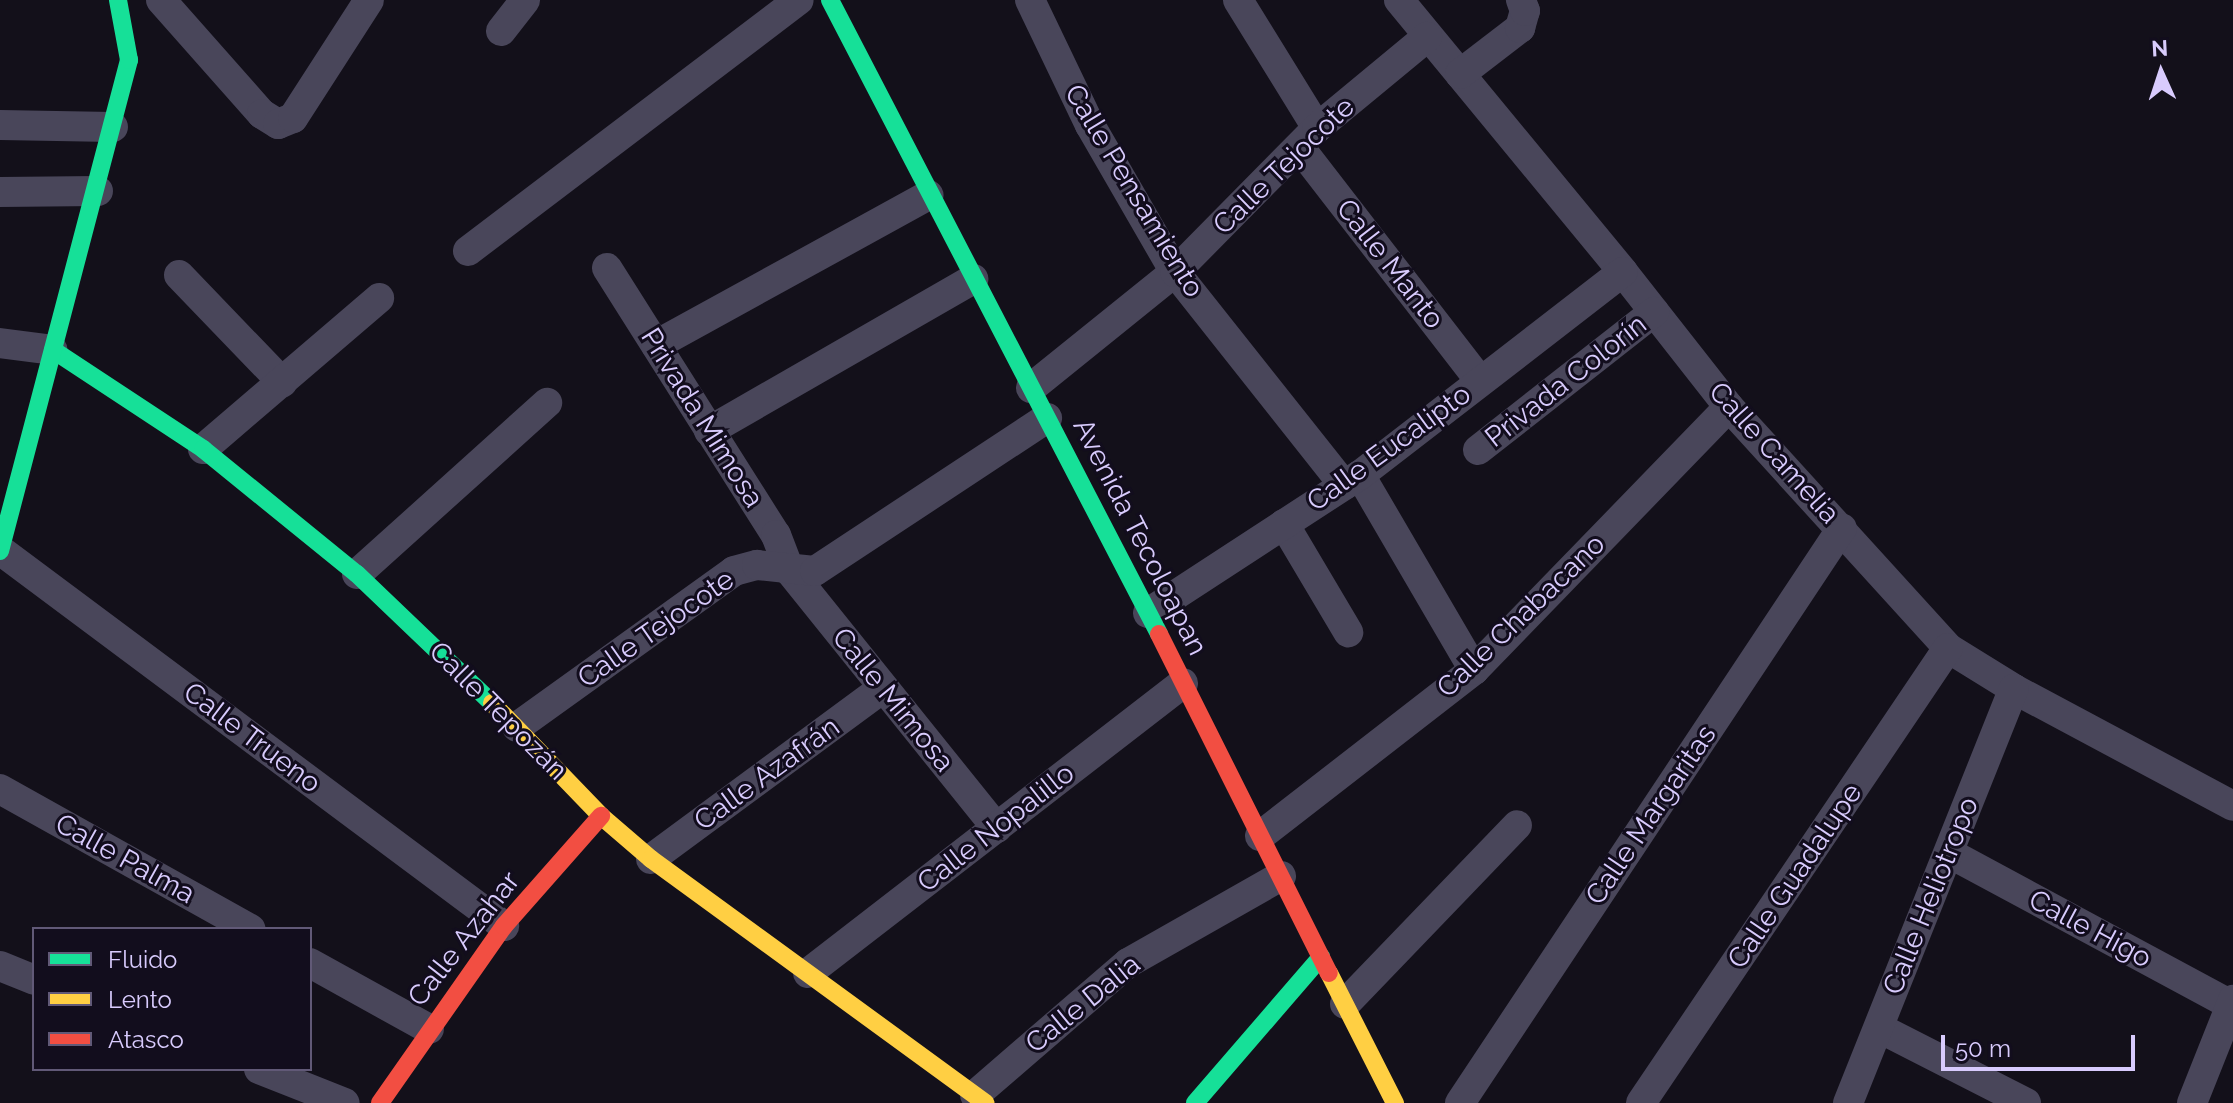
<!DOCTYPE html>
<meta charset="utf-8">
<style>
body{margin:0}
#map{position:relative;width:2233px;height:1103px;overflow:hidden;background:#13101a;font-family:Raleway,sans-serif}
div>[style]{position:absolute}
.street>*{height:30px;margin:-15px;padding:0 15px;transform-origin:15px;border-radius:15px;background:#49465a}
.fast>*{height:18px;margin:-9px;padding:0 9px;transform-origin:9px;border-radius:9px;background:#16e098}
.slow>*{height:18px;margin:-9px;padding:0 9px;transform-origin:9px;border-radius:9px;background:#ffcf43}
.jam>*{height:18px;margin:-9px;padding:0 9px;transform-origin:9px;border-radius:9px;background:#f24e42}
span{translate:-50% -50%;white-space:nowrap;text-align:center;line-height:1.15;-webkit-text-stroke:6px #120d1d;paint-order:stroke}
.street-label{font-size:28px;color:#d8cbfd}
.legend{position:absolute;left:32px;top:927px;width:280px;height:144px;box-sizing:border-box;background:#120d1d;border:2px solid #615977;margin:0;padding:10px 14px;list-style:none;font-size:24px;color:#d8cbfd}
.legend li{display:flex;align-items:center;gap:16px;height:40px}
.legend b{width:40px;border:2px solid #615977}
.north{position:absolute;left:2121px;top:32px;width:80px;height:80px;-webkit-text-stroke:6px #120d1d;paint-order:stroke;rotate:357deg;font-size:22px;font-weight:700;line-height:32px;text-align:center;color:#d8cbfd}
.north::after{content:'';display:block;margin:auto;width:28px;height:36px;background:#d8cbfd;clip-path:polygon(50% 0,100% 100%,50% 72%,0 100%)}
.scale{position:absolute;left:1941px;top:1035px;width:194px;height:36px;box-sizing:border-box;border:4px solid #d8cbfd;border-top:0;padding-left:10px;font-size:24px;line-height:28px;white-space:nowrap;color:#d8cbfd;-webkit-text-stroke:6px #120d1d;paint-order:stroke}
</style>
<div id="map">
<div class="street">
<i style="left:161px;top:0;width:152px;rotate:48.5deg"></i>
<i style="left:262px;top:114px;width:19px;rotate:32deg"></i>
<i style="left:278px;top:124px;width:16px;rotate:-22deg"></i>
<i style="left:293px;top:118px;width:140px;rotate:-57.2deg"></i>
<i style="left:1030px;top:0;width:139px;rotate:64.4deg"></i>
<i style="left:1090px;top:125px;width:170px;rotate:60deg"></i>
<i style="left:1175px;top:272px;width:272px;rotate:51.6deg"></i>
<i style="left:1238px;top:0;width:150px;rotate:58.3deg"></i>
<i style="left:1399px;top:0;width:352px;rotate:50.5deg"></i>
<i style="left:1623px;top:272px;width:172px;rotate:51.9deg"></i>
<i style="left:1729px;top:407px;width:326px;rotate:47.7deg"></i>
<i style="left:1948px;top:648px;width:78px;rotate:31.8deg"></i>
<i style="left:2014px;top:689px;width:248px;rotate:28.1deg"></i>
<i style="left:501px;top:31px;width:39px;rotate:-52deg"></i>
<i style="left:1460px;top:74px;width:76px;rotate:-37.5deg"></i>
<i style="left:1520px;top:28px;width:18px;rotate:-74deg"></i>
<i style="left:1525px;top:11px;width:12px;rotate:-110deg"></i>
<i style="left:0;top:125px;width:113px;rotate:1deg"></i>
<i style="left:1300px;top:148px;width:294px;rotate:52.3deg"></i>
<i style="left:0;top:192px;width:98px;rotate:-0.6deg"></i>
<i style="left:468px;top:251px;width:415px;rotate:-37.2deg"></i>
<i style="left:607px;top:268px;width:316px;rotate:57.7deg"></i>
<i style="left:776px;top:535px;width:39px;rotate:69deg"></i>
<i style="left:790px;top:571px;width:330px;rotate:51.2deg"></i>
<i style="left:179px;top:275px;width:149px;rotate:46.1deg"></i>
<i style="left:0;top:343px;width:53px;rotate:7.5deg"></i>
<i style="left:656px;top:345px;width:311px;rotate:-28.8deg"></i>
<i style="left:1031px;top:388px;width:185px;rotate:-38.9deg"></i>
<i style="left:1175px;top:272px;width:202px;rotate:-45.4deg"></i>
<i style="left:1317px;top:128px;width:143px;rotate:-39.6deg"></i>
<i style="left:709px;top:431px;width:305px;rotate:-29.9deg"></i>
<i style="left:203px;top:449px;width:232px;rotate:-40.6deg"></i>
<i style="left:1478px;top:450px;width:224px;rotate:-38.1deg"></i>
<i style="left:1360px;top:475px;width:226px;rotate:59.7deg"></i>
<i style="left:1284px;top:524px;width:126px;rotate:59.3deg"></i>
<i style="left:0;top:550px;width:629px;rotate:36.72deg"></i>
<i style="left:357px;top:574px;width:256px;rotate:-42deg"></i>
<i style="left:1148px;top:613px;width:253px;rotate:-33.1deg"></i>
<i style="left:1360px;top:475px;width:332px;rotate:-37.7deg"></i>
<i style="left:517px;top:727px;width:267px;rotate:-35.7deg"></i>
<i style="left:734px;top:571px;width:24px;rotate:-15deg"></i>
<i style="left:757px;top:565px;width:58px;rotate:5.9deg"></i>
<i style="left:815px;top:571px;width:278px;rotate:-33.4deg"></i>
<i style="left:0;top:789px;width:287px;rotate:29.2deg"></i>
<i style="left:1260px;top:836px;width:271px;rotate:-37.8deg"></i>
<i style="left:1474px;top:670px;width:366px;rotate:-45.9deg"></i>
<i style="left:1949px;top:853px;width:320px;rotate:28.3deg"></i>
<i style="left:651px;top:859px;width:288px;rotate:-36.4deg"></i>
<i style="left:310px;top:963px;width:136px;rotate:29deg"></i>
<i style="left:0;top:966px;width:37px;rotate:22deg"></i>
<i style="left:808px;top:973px;width:474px;rotate:-37.7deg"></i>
<i style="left:1345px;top:1004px;width:248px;rotate:-46.1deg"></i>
<i style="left:1879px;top:1028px;width:165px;rotate:27deg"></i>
<i style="left:259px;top:1069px;width:92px;rotate:21.6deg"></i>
<i style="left:975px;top:1095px;width:202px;rotate:-40.8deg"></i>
<i style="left:1128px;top:963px;width:176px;rotate:-29.6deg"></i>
<i style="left:1460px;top:1103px;width:690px;rotate:-56.4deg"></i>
<i style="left:1641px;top:1103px;width:549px;rotate:-55.99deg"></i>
<i style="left:1848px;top:1103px;width:446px;rotate:-68.2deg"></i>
<i style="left:2192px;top:1103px;width:111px;rotate:-68.3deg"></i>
</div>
<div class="fast">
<i style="left:830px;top:0;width:714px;rotate:62.57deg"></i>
<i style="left:53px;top:350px;width:180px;rotate:33.4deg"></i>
<i style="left:203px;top:449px;width:198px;rotate:39.1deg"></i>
<i style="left:357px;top:574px;width:187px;rotate:43.7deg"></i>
<i style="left:0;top:551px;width:508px;rotate:-75.28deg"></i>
<i style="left:129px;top:60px;width:61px;rotate:-100.4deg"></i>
<i style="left:1195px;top:1103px;width:193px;rotate:-49.2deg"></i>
</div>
<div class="slow">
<i style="left:492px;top:703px;width:157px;rotate:46deg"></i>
<i style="left:601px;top:816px;width:66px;rotate:40.7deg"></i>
<i style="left:651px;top:859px;width:414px;rotate:36.1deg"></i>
<i style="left:1329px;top:973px;width:146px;rotate:63.1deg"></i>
</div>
<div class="jam">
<i style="left:1159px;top:634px;width:379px;rotate:63.4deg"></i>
<i style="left:380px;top:1103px;width:216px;rotate:-55deg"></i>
<i style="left:504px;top:926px;width:147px;rotate:-48.6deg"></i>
</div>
<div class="street-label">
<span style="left:1284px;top:166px;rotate:-44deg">Calle Tejocote</span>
<span style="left:1134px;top:191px;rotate:59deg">Calle Pensamiento</span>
<span style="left:1390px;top:264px;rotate:52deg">Calle Manto</span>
<span style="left:1566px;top:381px;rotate:-38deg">Privada Colorín</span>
<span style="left:702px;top:418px;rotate:58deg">Privada Mimosa</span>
<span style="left:1389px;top:448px;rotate:-36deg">Calle Eucalipto</span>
<span style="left:1774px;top:453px;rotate:48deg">Calle Camelia</span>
<span style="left:1140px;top:537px;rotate:63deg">Avenida Tecoloapan</span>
<span style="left:1521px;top:616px;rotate:-44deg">Calle Chabacano</span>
<span style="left:656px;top:629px;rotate:-35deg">Calle Tejocote</span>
<span style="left:893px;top:700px;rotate:51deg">Calle Mimosa</span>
<span style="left:498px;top:711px;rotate:45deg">Calle Tepozán</span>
<span style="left:252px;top:738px;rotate:37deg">Calle Trueno</span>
<span style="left:767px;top:774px;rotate:-36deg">Calle Azafrán</span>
<span style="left:1651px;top:815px;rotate:-56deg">Calle Margaritas</span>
<span style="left:996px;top:828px;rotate:-38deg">Calle Nopalillo</span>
<span style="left:125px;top:859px;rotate:29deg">Calle Palma</span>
<span style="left:1795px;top:876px;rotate:-56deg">Calle Guadalupe</span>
<span style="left:1931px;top:896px;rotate:-68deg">Calle Heliotropo</span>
<span style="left:2090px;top:929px;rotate:28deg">Calle Higo</span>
<span style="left:464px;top:939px;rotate:-52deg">Calle Azahar</span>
<span style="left:1083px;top:1004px;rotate:-39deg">Calle Dalia</span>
</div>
<ul class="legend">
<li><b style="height:10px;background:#16e098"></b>Fluido</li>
<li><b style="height:10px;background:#ffcf43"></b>Lento</li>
<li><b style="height:10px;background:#f24e42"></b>Atasco</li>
</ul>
<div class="north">N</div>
<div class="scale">50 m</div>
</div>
